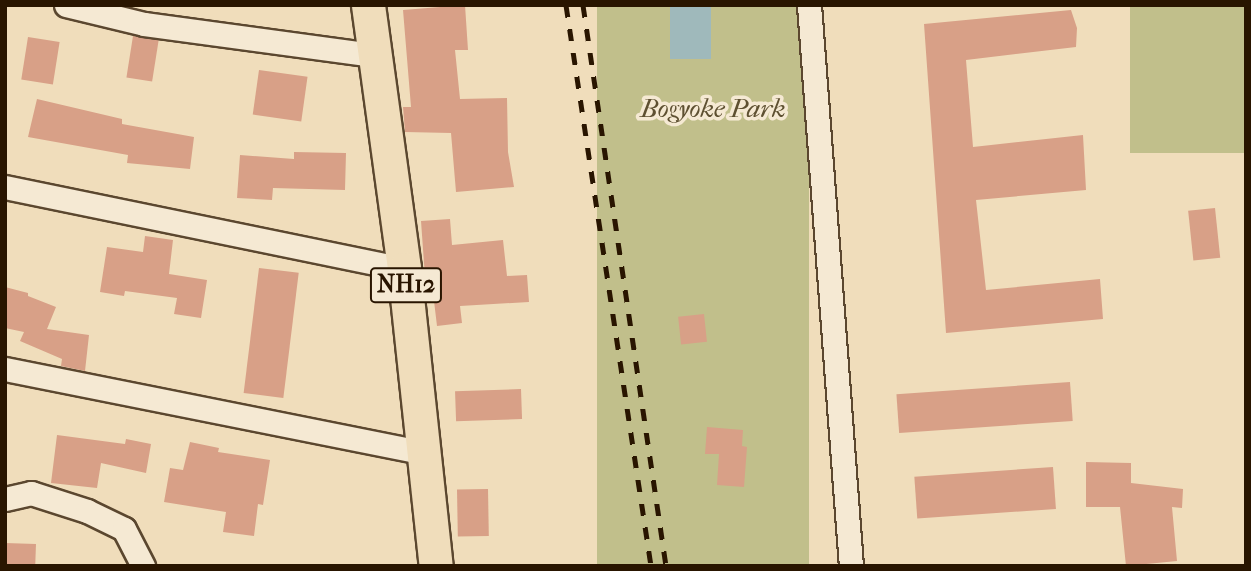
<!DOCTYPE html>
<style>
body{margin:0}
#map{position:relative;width:1251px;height:571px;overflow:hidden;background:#f0ddbb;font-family:"IM FELL French Canon",serif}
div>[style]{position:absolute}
.green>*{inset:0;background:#c1bf8b;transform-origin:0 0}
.water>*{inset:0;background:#9fb9bb;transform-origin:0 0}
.building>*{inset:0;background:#d8a087;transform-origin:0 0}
.roads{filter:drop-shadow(2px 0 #5b472f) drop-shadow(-2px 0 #5b472f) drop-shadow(0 2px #5b472f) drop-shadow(0 -2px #5b472f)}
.minor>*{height:23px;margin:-11.5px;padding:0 11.5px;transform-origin:11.5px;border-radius:11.5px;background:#f5e9d3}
.highway>*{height:33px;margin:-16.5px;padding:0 16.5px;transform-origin:16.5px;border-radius:16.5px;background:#f0ddbb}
.rail>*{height:5px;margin-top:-2.5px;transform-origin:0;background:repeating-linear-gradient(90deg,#291500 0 12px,transparent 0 24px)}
span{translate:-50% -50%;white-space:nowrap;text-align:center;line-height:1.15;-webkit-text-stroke:7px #f5e9d3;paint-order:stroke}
.shield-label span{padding:2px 5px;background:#f5e9d3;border:2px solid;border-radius:5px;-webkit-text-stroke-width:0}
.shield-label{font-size:24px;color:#291500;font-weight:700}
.park-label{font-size:26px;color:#5e5031;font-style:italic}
.frame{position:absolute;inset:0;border:7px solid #291500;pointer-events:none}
</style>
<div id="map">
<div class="green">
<i style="left:597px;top:5px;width:212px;height:564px"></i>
<i style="left:1130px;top:5px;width:116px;height:148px"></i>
</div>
<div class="water">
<i style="left:670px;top:5px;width:41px;height:54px"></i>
</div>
<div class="building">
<i style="clip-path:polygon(465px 5px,468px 50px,455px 50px,460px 99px,507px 98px,508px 152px,514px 187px,456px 192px,451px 133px,405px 132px,403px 107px,411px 107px,403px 10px)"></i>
<i style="clip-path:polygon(1071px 10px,1077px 28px,1076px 47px,966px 60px,973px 147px,1083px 135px,1086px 190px,976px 200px,986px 290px,1100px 279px,1103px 319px,946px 333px,924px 24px)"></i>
<i style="left:133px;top:36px;width:26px;height:42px;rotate:9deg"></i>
<i style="left:28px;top:37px;width:32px;height:43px;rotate:9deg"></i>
<i style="left:259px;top:70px;width:49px;height:45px;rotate:8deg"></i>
<i style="clip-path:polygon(37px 99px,122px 119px,122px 124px,194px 137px,190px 169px,127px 163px,128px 155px,28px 137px)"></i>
<i style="clip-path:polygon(294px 152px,346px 153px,345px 190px,273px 188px,272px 200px,237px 198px,240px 155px,294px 159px)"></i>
<i style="left:1215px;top:208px;width:50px;height:27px;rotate:84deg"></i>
<i style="clip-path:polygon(450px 219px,452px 245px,503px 240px,507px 276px,527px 275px,529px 302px,460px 306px,462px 323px,437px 326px,431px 276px,425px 277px,421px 221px)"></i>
<i style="clip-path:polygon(145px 236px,173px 240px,169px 274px,207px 280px,201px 318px,174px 314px,177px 298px,125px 291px,124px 296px,100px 292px,107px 247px,143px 252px)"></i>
<i style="left:259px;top:268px;width:40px;height:126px;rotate:7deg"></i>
<i style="clip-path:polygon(5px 287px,28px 293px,28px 296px,56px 307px,47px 329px,89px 335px,85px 371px,61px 366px,62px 359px,20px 341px,24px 332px,5px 328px)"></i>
<i style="left:704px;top:314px;width:28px;height:26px;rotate:84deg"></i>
<i style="left:1070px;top:382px;width:39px;height:174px;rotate:86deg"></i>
<i style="left:521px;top:389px;width:30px;height:66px;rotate:88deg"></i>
<i style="clip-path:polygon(707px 427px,743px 430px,742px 446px,747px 447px,744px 487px,717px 485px,719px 454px,705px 454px)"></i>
<i style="clip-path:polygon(57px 435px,125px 444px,126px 439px,151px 444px,146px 473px,101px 463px,97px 488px,51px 483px)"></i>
<i style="clip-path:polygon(190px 442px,219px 448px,218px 452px,270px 460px,263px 505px,258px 504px,254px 536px,223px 532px,226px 512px,164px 502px,170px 468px,183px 470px)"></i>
<i style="clip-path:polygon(1086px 462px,1131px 463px,1131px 483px,1183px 489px,1182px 508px,1172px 507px,1177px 561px,1126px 566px,1120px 507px,1086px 507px)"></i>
<i style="left:1053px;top:467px;width:42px;height:139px;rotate:86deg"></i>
<i style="left:488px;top:489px;width:47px;height:31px;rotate:89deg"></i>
<i style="left:5px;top:543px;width:31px;height:23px;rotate:2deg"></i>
</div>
<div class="roads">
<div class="minor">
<i style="left:66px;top:5px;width:80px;rotate:13.7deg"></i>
<i style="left:144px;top:24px;width:232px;rotate:7.7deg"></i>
<i style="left:809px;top:5px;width:563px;rotate:85.72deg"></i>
<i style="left:5px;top:187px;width:407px;rotate:11.6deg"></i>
<i style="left:5px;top:369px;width:425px;rotate:11.3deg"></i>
<i style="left:5px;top:499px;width:27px;rotate:-13deg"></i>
<i style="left:31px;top:493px;width:59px;rotate:17.8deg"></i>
<i style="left:87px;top:511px;width:41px;rotate:25.9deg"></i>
<i style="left:124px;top:529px;width:42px;rotate:62.8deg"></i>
</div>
<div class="highway">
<i style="left:368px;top:5px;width:266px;rotate:82.2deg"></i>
<i style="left:404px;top:269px;width:299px;rotate:83.9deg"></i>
</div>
</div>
<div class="rail">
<i style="left:566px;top:5px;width:567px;rotate:81.38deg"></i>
<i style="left:583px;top:5px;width:567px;rotate:81.58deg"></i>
</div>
<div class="shield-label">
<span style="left:406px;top:285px">NH12</span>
</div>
<div class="park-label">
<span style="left:713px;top:109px">Bogyoke Park</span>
</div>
<div class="frame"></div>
</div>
